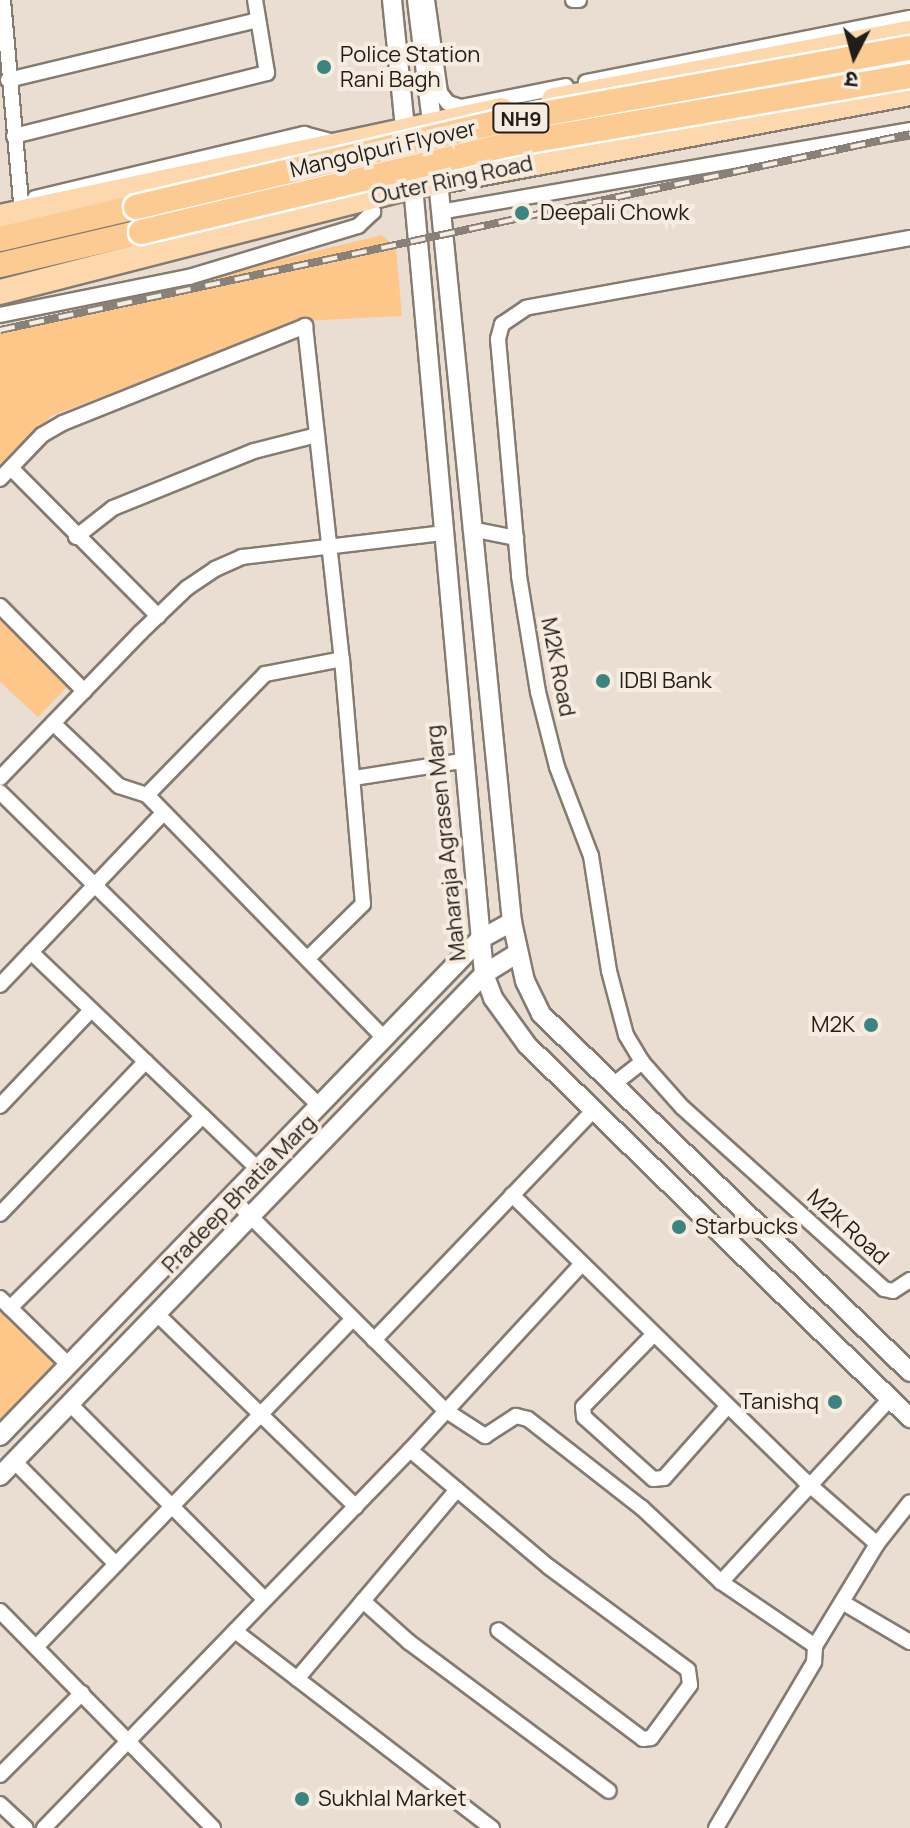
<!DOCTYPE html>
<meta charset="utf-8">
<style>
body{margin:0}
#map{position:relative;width:910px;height:1828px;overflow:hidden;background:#eaded3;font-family:Manrope,"Noto Sans Devanagari",sans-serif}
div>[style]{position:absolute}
.green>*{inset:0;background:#fec78a}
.roads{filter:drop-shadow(2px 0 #857b70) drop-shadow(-2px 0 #857b70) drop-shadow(0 2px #857b70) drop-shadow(0 -2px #857b70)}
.minor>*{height:14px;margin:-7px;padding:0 7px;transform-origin:7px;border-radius:7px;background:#fff}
.tertiary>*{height:18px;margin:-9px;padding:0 9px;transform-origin:9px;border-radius:9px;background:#fff}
.primary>*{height:24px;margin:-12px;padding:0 12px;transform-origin:12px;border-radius:12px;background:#fdd8af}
.trunk>*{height:24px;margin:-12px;padding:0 12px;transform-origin:12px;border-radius:12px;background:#fccb94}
.rail>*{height:8px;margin-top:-4px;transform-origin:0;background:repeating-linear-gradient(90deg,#f7ece0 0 15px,#898179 0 30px);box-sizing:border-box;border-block:2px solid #898179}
.bridges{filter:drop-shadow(2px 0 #fff) drop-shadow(-2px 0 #fff) drop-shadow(0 2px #fff) drop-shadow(0 -2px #fff)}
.trunk-bridge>*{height:24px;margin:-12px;padding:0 12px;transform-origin:12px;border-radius:12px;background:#fccb94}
.dots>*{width:22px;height:22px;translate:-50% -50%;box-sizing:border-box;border:4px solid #f7ece0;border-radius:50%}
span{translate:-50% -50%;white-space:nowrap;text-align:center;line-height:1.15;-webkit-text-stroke:8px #f7ece0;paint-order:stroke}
.shield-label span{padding:2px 6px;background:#f7ece0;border:2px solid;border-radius:6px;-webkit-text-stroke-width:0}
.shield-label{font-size:20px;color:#211d19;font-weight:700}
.poi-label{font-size:22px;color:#211d19}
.left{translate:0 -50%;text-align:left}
.right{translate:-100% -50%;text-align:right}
.street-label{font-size:22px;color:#211d19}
.north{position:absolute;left:814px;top:16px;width:80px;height:80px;-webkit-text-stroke:6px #f7ece0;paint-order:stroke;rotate:186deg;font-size:22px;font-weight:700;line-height:32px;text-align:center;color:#211d19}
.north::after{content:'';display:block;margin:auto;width:28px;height:36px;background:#211d19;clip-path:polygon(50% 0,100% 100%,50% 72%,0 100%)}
</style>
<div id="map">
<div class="green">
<i style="clip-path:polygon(382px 235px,396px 248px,402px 316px,303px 321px,51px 416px,0 468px,0 328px)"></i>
<i style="clip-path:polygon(0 619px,67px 687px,38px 717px,0 682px)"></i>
<i style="clip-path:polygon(0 1312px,63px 1371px,0 1430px)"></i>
</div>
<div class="roads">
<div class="minor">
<i style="left:3px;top:0;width:202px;rotate:84.9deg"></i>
<i style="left:427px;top:0;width:94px;rotate:82deg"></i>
<i style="left:440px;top:93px;width:13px;rotate:51deg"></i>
<i style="left:448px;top:103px;width:14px;rotate:17deg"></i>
<i style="left:461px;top:107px;width:107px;rotate:-11.3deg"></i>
<i style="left:573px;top:0;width:6px"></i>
<i style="left:8px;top:80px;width:256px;rotate:-13.5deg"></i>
<i style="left:586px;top:82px;width:330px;rotate:-11.2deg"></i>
<i style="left:14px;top:136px;width:261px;rotate:-14deg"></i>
<i style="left:267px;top:73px;width:74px;rotate:-99.3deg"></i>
<i style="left:35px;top:198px;width:277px;rotate:-13.4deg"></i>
<i style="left:304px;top:134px;width:31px;rotate:15deg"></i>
<i style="left:440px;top:212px;width:477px;rotate:-9.9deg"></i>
<i style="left:910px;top:238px;width:390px;rotate:169.7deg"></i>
<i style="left:526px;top:308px;width:29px;rotate:146deg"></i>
<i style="left:502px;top:324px;width:16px;rotate:105deg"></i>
<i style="left:498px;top:339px;width:238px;rotate:84.9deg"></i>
<i style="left:519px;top:576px;width:118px;rotate:80.7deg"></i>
<i style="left:538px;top:692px;width:77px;rotate:75.8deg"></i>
<i style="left:557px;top:767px;width:95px;rotate:69.1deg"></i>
<i style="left:591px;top:856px;width:116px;rotate:81.1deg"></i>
<i style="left:609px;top:971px;width:66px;rotate:75.1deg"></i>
<i style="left:626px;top:1035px;width:31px;rotate:59deg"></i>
<i style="left:642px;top:1062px;width:60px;rotate:48.4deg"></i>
<i style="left:682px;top:1107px;width:272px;rotate:42deg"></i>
<i style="left:884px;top:1289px;width:9px;rotate:13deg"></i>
<i style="left:893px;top:1291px;width:20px;rotate:-33deg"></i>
<i style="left:0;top:315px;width:193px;rotate:-11.4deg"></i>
<i style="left:189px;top:277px;width:177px;rotate:-16.8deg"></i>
<i style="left:358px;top:226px;width:21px;rotate:-43deg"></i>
<i style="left:373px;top:212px;width:16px;rotate:-105deg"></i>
<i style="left:11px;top:468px;width:209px;rotate:45.2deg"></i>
<i style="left:0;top:479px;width:61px;rotate:-46.3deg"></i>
<i style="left:42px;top:435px;width:24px;rotate:-30deg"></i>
<i style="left:63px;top:423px;width:261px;rotate:-21.8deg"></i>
<i style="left:305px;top:326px;width:335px;rotate:83.7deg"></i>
<i style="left:342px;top:659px;width:246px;rotate:85.1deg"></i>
<i style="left:363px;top:904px;width:78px;rotate:135.5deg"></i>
<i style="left:471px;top:529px;width:46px;rotate:11.3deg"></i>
<i style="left:76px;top:537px;width:47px;rotate:-38.1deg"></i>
<i style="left:113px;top:508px;width:152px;rotate:-22deg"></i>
<i style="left:254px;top:451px;width:65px;rotate:-14.3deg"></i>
<i style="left:0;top:606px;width:120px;rotate:45.3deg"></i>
<i style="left:53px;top:723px;width:91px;rotate:43.7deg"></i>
<i style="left:119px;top:786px;width:29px;rotate:18deg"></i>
<i style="left:147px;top:795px;width:341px;rotate:45.7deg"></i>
<i style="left:0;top:778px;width:202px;rotate:-46deg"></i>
<i style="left:140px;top:633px;width:65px;rotate:-43.8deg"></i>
<i style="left:187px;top:588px;width:34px;rotate:-34deg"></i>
<i style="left:215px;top:569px;width:30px;rotate:-24deg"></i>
<i style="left:242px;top:557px;width:201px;rotate:-6.8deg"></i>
<i style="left:354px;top:778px;width:108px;rotate:-9deg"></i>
<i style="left:0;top:792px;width:448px;rotate:44.5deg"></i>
<i style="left:147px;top:795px;width:169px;rotate:-45.7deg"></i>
<i style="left:265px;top:674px;width:78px;rotate:-11deg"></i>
<i style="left:31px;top:952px;width:314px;rotate:43.7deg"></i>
<i style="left:0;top:985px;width:238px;rotate:-46.5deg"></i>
<i style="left:614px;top:1084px;width:36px;rotate:-38deg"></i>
<i style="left:0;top:1106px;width:132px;rotate:-46.5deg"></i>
<i style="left:512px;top:1195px;width:408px;rotate:44.3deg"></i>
<i style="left:804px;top:1480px;width:97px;rotate:41.2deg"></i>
<i style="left:231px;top:1197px;width:302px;rotate:44.9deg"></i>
<i style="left:445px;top:1410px;width:48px;rotate:33deg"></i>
<i style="left:485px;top:1436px;width:37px;rotate:-33deg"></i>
<i style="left:516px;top:1416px;width:12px;rotate:14deg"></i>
<i style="left:528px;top:1419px;width:145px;rotate:38deg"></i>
<i style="left:642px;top:1508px;width:108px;rotate:43.1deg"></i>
<i style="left:721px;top:1582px;width:114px;rotate:34.2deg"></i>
<i style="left:0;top:1214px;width:211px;rotate:-46.3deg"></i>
<i style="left:0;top:1298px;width:96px;rotate:44.2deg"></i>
<i style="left:10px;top:1308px;width:272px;rotate:-44.9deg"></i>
<i style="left:157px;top:1314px;width:277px;rotate:44.1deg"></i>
<i style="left:653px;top:1335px;width:100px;rotate:134.2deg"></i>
<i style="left:583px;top:1407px;width:10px;rotate:84deg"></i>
<i style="left:584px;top:1417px;width:93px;rotate:41.9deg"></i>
<i style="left:653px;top:1479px;width:11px;rotate:-5deg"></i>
<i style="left:664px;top:1478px;width:96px;rotate:-48.4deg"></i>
<i style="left:374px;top:1340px;width:318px;rotate:-46.3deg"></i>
<i style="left:70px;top:1404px;width:276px;rotate:45.1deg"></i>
<i style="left:410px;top:1450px;width:182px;rotate:40.1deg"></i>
<i style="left:549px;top:1567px;width:173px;rotate:36.5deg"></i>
<i style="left:688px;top:1670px;width:15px;rotate:82deg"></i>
<i style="left:690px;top:1685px;width:66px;rotate:126.3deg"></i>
<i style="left:651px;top:1738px;width:8px;rotate:173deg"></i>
<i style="left:643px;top:1739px;width:181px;rotate:-143.1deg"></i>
<i style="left:14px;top:1461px;width:145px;rotate:45.3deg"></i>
<i style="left:721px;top:1582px;width:249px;rotate:-47.3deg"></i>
<i style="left:363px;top:1601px;width:62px;rotate:41.7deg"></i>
<i style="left:409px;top:1642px;width:249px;rotate:36.7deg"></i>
<i style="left:842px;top:1602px;width:79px;rotate:30.5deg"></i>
<i style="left:0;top:1611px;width:304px;rotate:45.5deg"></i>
<i style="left:235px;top:1631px;width:324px;rotate:37.5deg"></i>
<i style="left:36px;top:1647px;width:456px;rotate:-46deg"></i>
<i style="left:297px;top:1679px;width:248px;rotate:-49.8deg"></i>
<i style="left:0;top:1775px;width:116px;rotate:-45deg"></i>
<i style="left:0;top:1804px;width:35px;rotate:43deg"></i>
<i style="left:44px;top:1828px;width:526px;rotate:-45.92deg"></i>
<i style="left:410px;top:1450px;width:252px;rotate:-47.3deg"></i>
<i style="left:716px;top:1828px;width:193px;rotate:-59.4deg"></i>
<i style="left:814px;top:1662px;width:16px;rotate:-86deg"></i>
<i style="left:815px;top:1646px;width:119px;rotate:-58.7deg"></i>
<i style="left:877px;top:1544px;width:53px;rotate:-51.8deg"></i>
</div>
<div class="tertiary">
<i style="left:392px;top:0;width:128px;rotate:84.2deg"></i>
<i style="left:417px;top:0;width:124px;rotate:83deg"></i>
<i style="left:438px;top:181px;width:745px;rotate:84.3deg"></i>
<i style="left:512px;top:922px;width:60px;rotate:77.6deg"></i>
<i style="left:525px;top:981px;width:37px;rotate:64deg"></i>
<i style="left:541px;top:1014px;width:514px;rotate:44.13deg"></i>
<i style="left:413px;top:186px;width:791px;rotate:84.85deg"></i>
<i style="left:484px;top:974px;width:26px;rotate:69deg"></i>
<i style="left:493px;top:998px;width:58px;rotate:54.1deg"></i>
<i style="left:527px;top:1045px;width:535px;rotate:44.24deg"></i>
<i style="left:0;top:1436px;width:690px;rotate:-46deg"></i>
<i style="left:479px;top:940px;width:38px;rotate:-29deg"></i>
<i style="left:0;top:1476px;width:697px;rotate:-46.05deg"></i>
<i style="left:484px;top:974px;width:40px;rotate:-32deg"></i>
</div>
<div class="primary">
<i style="left:554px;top:100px;width:362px;rotate:-10.7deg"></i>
<i style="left:0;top:217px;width:513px;rotate:-12.03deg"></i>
<i style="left:0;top:292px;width:426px;rotate:-14.4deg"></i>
<i style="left:413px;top:186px;width:506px;rotate:-10.6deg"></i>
</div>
<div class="trunk">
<i style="left:0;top:239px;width:140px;rotate:-13.2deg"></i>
<i style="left:0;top:265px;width:145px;rotate:-13.2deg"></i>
</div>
</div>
<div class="rail">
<i style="left:0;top:330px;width:931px;rotate:-12.15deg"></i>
</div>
<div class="bridges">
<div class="trunk-bridge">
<i style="left:136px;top:207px;width:377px;rotate:-13.2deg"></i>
<i style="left:503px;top:121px;width:413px;rotate:-10.2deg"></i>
<i style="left:141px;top:232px;width:375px;rotate:-13.4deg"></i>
<i style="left:506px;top:145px;width:410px;rotate:-9.7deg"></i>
</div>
</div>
<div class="dots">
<i style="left:324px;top:67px;background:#3c8480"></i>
<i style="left:522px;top:213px;background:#3c8480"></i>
<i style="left:603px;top:681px;background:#3c8480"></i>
<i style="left:871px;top:1025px;background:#3c8480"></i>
<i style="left:679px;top:1227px;background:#3c8480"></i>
<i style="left:835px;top:1402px;background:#3c8480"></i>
<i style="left:302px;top:1799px;background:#3c8480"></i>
</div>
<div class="shield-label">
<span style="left:521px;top:118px">NH9</span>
</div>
<div class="poi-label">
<span class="left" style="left:340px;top:67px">Police Station<br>Rani Bagh</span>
<span class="left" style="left:540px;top:213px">Deepali Chowk</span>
<span class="left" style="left:619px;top:681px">IDBI Bank</span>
<span class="right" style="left:855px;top:1025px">M2K</span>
<span class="left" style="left:695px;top:1227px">Starbucks</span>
<span class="right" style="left:819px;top:1402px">Tanishq</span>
<span class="left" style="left:318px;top:1799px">Sukhlal Market</span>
</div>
<div class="street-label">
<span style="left:383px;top:149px;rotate:-13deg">Mangolpuri Flyover</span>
<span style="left:452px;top:180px;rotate:-12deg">Outer Ring Road</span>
<span style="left:558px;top:667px;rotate:79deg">M2K Road</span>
<span style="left:446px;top:843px;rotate:-96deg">Maharaja Agrasen Marg</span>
<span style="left:239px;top:1194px;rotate:-46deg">Pradeep Bhatia Marg</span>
<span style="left:848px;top:1227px;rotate:42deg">M2K Road</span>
</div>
<div class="north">उ</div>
</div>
